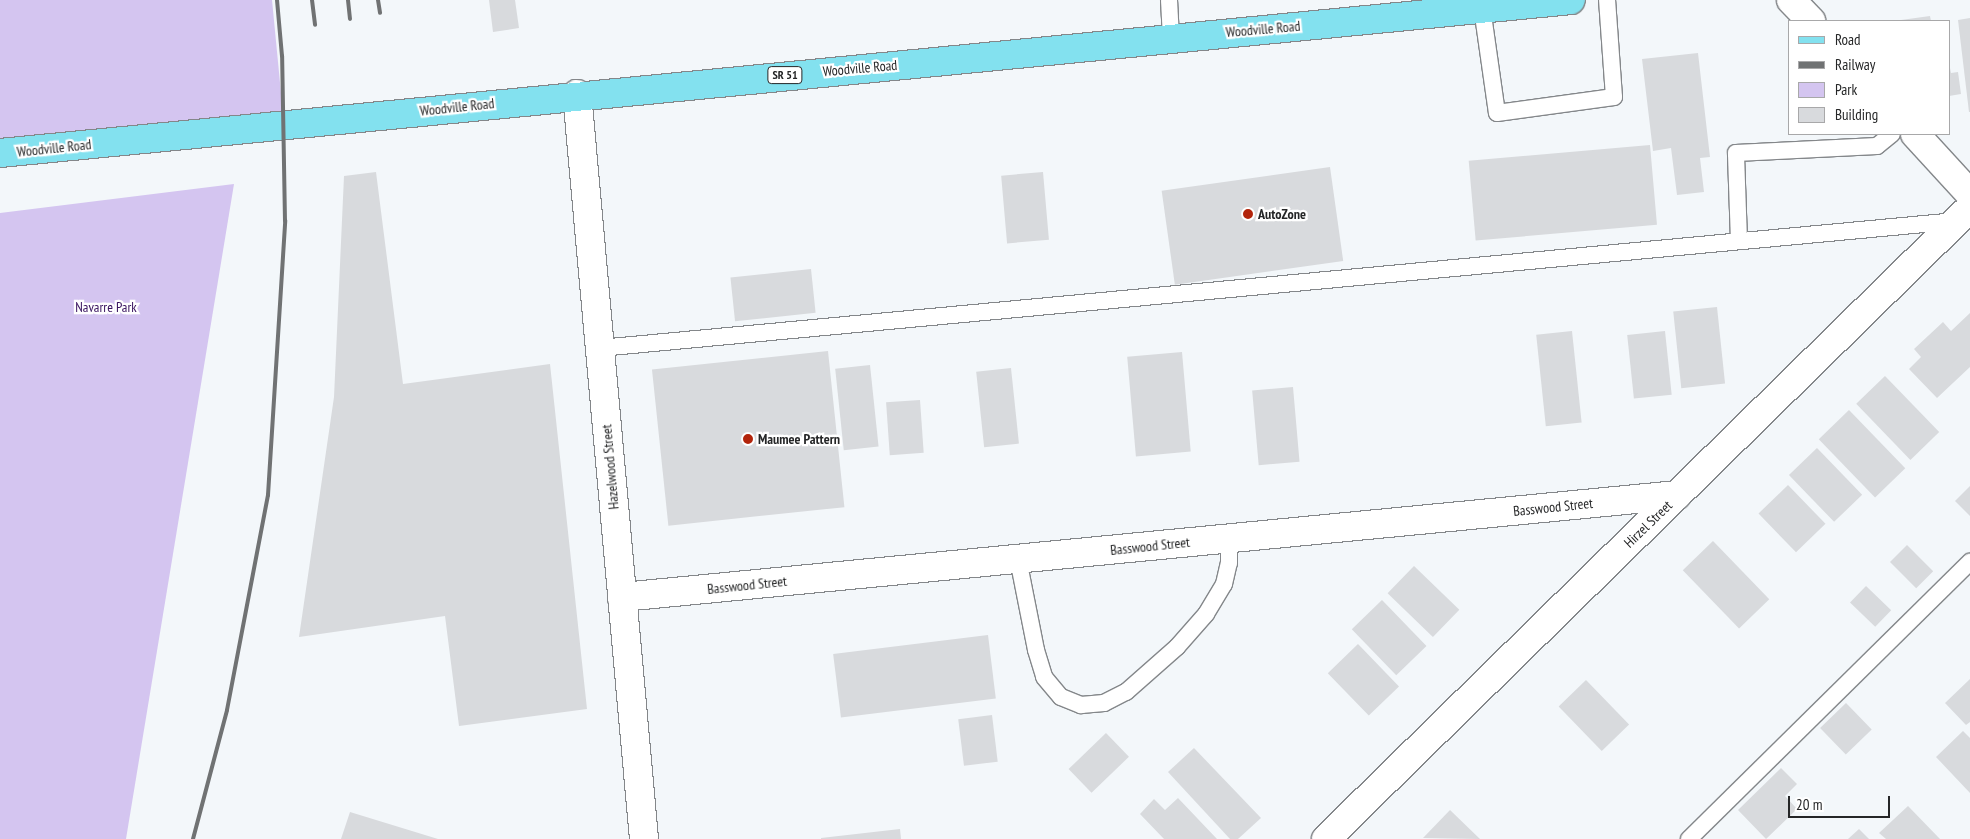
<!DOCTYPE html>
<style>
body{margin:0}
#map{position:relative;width:1970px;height:839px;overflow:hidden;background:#f3f7fa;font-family:"PT Sans Narrow",sans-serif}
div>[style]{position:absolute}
.green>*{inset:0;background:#d4c5f0}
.building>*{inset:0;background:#d8dadd;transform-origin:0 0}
.roads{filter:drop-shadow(1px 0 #84878a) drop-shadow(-1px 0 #84878a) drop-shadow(0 1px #84878a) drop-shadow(0 -1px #84878a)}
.lane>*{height:16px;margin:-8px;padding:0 8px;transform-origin:8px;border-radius:8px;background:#fff}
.street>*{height:28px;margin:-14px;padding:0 14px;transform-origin:14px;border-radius:14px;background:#fff}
.primary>*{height:28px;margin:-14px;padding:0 14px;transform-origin:14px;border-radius:14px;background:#83e1ef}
.rail>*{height:4px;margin:-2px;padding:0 2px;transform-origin:2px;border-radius:2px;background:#707273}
.dots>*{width:14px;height:14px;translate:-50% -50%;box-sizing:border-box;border:2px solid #fff;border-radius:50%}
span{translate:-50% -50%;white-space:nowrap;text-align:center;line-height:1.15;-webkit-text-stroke:4.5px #fff;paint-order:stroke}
.shield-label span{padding:1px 4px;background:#fff;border:1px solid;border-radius:4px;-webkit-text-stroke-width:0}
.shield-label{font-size:12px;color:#252627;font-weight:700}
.street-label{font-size:14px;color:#252627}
.poi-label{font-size:14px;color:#252627;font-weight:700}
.left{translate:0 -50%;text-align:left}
.park-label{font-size:14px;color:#37115e}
.legend{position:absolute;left:1788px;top:20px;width:162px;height:115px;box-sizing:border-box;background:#fff;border:1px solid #a8a8a9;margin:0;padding:6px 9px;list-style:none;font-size:15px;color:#252627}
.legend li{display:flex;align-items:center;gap:10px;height:25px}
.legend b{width:25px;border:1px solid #a8a8a9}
.scale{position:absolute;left:1788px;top:796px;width:102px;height:22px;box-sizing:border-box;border:2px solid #252627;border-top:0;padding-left:6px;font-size:15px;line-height:18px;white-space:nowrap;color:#252627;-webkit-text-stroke:4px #fff;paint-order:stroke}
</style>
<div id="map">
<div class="green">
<i style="clip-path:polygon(0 0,272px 0,284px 124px,0 157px)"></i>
<i style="clip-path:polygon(234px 184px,126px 839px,0 839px,0 213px)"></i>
</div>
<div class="building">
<i style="clip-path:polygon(489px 0,515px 0,519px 28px,493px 32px)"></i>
<i style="clip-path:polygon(1930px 16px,1931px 21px,1901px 21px,1901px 20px)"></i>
<i style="clip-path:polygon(1970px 18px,1970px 112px,1969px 112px,1958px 20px)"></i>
<i style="clip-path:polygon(1698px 53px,1710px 157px,1700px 158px,1704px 192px,1677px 195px,1671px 148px,1653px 151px,1642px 59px)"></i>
<i style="clip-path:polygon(1950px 68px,1951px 73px,1958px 72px,1961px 94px,1949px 96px)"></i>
<i style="left:1650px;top:145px;width:80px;height:182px;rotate:85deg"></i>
<i style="left:1330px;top:167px;width:95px;height:170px;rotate:82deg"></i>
<i style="clip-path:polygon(376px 172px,403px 384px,550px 364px,587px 709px,459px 726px,445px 616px,299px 637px,334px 397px,344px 176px)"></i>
<i style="left:1043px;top:172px;width:68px;height:42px;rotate:85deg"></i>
<i style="left:811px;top:269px;width:44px;height:81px;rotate:84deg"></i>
<i style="left:1717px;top:307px;width:77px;height:44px;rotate:84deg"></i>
<i style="clip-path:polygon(1970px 313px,1970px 367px,1937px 398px,1909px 369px,1921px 357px,1914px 349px,1943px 322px,1951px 331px)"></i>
<i style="left:1572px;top:331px;width:92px;height:36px;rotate:84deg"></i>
<i style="left:1665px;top:331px;width:64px;height:38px;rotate:84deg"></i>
<i style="left:828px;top:351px;width:157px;height:177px;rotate:84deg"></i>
<i style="left:1182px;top:352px;width:100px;height:55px;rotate:85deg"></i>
<i style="left:870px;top:365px;width:82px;height:35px;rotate:84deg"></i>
<i style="left:1011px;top:368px;width:76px;height:35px;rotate:84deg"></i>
<i style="left:1885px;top:376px;width:78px;height:40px;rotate:46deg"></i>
<i style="left:1293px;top:387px;width:75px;height:41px;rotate:85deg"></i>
<i style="left:920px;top:400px;width:53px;height:34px;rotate:86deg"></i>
<i style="left:1849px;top:410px;width:81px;height:42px;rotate:46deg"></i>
<i style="left:1817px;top:448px;width:65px;height:39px;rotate:46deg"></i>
<i style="left:1788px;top:485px;width:54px;height:41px;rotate:46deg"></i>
<i style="clip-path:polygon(1970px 486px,1970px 516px,1955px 501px)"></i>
<i style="left:1713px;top:541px;width:81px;height:42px;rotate:46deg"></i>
<i style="left:1907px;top:545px;width:37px;height:24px;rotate:45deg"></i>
<i style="left:1414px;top:566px;width:63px;height:38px;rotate:44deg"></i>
<i style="left:1866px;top:586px;width:35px;height:23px;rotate:44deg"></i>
<i style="left:1382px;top:600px;width:64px;height:42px;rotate:46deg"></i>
<i style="left:988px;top:635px;width:64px;height:156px;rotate:83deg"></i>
<i style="left:1358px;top:644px;width:59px;height:42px;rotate:46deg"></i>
<i style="clip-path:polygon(1970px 679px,1970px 722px,1966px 725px,1945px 703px)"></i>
<i style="left:1586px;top:680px;width:62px;height:38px;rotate:46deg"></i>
<i style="left:1846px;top:703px;width:37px;height:36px;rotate:46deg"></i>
<i style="left:992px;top:715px;width:47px;height:34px;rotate:83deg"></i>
<i style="clip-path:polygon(1963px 731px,1970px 738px,1970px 793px,1936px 757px)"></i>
<i style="left:1106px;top:733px;width:33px;height:52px;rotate:46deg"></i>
<i style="clip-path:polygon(1194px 748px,1261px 818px,1238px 839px,1230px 839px,1168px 772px)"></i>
<i style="clip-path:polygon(1781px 768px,1797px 784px,1785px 796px,1797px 809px,1766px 839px,1738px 810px)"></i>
<i style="clip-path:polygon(1178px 798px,1217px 839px,1164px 839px,1140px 814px,1154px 799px,1165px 810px)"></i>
<i style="clip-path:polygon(1908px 806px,1940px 839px,1886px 839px,1879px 833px)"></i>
<i style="clip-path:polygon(1450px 810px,1480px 839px,1423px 838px)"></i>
<i style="clip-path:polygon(350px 812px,438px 839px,341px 839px)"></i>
<i style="clip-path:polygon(900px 829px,901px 839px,821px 839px,821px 838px)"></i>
<i style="clip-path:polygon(1859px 829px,1869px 839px,1848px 839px)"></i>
</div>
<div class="roads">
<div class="lane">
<i style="left:1169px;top:0;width:38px;rotate:87deg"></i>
<i style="left:1482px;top:8px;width:106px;rotate:81.9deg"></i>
<i style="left:1497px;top:113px;width:118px;rotate:-7.8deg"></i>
<i style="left:1614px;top:97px;width:97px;rotate:-94.1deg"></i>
<i style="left:1739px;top:241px;width:88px;rotate:-92deg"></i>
<i style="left:1736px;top:153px;width:141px;rotate:-2.8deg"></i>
<i style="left:1877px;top:146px;width:19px;rotate:-39deg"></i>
<i style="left:600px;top:348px;width:1362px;rotate:-5.35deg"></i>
<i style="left:1018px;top:559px;width:93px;rotate:78.8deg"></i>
<i style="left:1036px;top:650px;width:28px;rotate:73deg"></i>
<i style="left:1044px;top:677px;width:26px;rotate:50deg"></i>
<i style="left:1061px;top:697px;width:22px;rotate:22deg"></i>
<i style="left:1081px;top:705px;width:23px;rotate:-5deg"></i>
<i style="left:1104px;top:703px;width:25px;rotate:-27deg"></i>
<i style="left:1126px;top:692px;width:68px;rotate:-41.4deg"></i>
<i style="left:1177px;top:647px;width:44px;rotate:-48.7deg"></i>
<i style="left:1206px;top:614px;width:35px;rotate:-59deg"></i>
<i style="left:1224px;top:584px;width:22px;rotate:-77deg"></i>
<i style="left:1229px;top:563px;width:25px;rotate:-90deg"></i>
<i style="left:1689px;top:839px;width:395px;rotate:-44.6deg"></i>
</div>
<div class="street">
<i style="left:1791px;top:0;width:29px;rotate:46deg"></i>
<i style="left:577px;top:94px;width:748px;rotate:84.86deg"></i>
<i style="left:1915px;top:134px;width:81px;rotate:47.5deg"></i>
<i style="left:622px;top:597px;width:1060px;rotate:-5.52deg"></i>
<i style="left:1326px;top:839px;width:902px;rotate:-44.42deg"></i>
</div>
<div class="primary">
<i style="left:0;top:153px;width:1578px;rotate:-5.56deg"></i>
</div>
</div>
<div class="rail">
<i style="left:312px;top:0;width:25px;rotate:83deg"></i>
<i style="left:348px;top:0;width:19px;rotate:84deg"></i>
<i style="left:378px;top:0;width:13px;rotate:81deg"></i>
<i style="left:193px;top:839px;width:133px;rotate:-75.2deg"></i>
<i style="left:227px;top:710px;width:219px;rotate:-79.2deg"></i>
<i style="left:268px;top:495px;width:275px;rotate:-86.4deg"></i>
<i style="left:285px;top:221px;width:165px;rotate:-91deg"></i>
<i style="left:282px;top:56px;width:56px;rotate:-95.1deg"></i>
</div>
<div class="dots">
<i style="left:1248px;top:214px;background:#b2240b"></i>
<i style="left:748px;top:439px;background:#b2240b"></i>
</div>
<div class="shield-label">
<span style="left:785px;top:75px">SR 51</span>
</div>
<div class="street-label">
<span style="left:1263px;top:29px;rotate:-5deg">Woodville Road</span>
<span style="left:860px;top:68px;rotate:-5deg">Woodville Road</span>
<span style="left:457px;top:107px;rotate:-6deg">Woodville Road</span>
<span style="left:54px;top:148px;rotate:-6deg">Woodville Road</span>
<span style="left:610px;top:467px;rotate:-95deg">Hazelwood Street</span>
<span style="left:1553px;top:507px;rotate:-6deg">Basswood Street</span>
<span style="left:1648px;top:524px;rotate:-44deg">Hirzel Street</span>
<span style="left:1150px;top:546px;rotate:-6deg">Basswood Street</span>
<span style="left:747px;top:585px;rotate:-6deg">Basswood Street</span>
</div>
<div class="poi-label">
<span class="left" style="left:1258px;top:214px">AutoZone</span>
<span class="left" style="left:758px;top:439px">Maumee Pattern</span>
</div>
<div class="park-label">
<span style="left:106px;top:307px">Navarre Park</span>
</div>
<ul class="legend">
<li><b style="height:6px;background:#83e1ef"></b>Road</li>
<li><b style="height:6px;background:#707273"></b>Railway</li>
<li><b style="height:14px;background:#d4c5f0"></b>Park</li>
<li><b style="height:14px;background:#d8dadd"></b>Building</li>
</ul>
<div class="scale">20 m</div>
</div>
